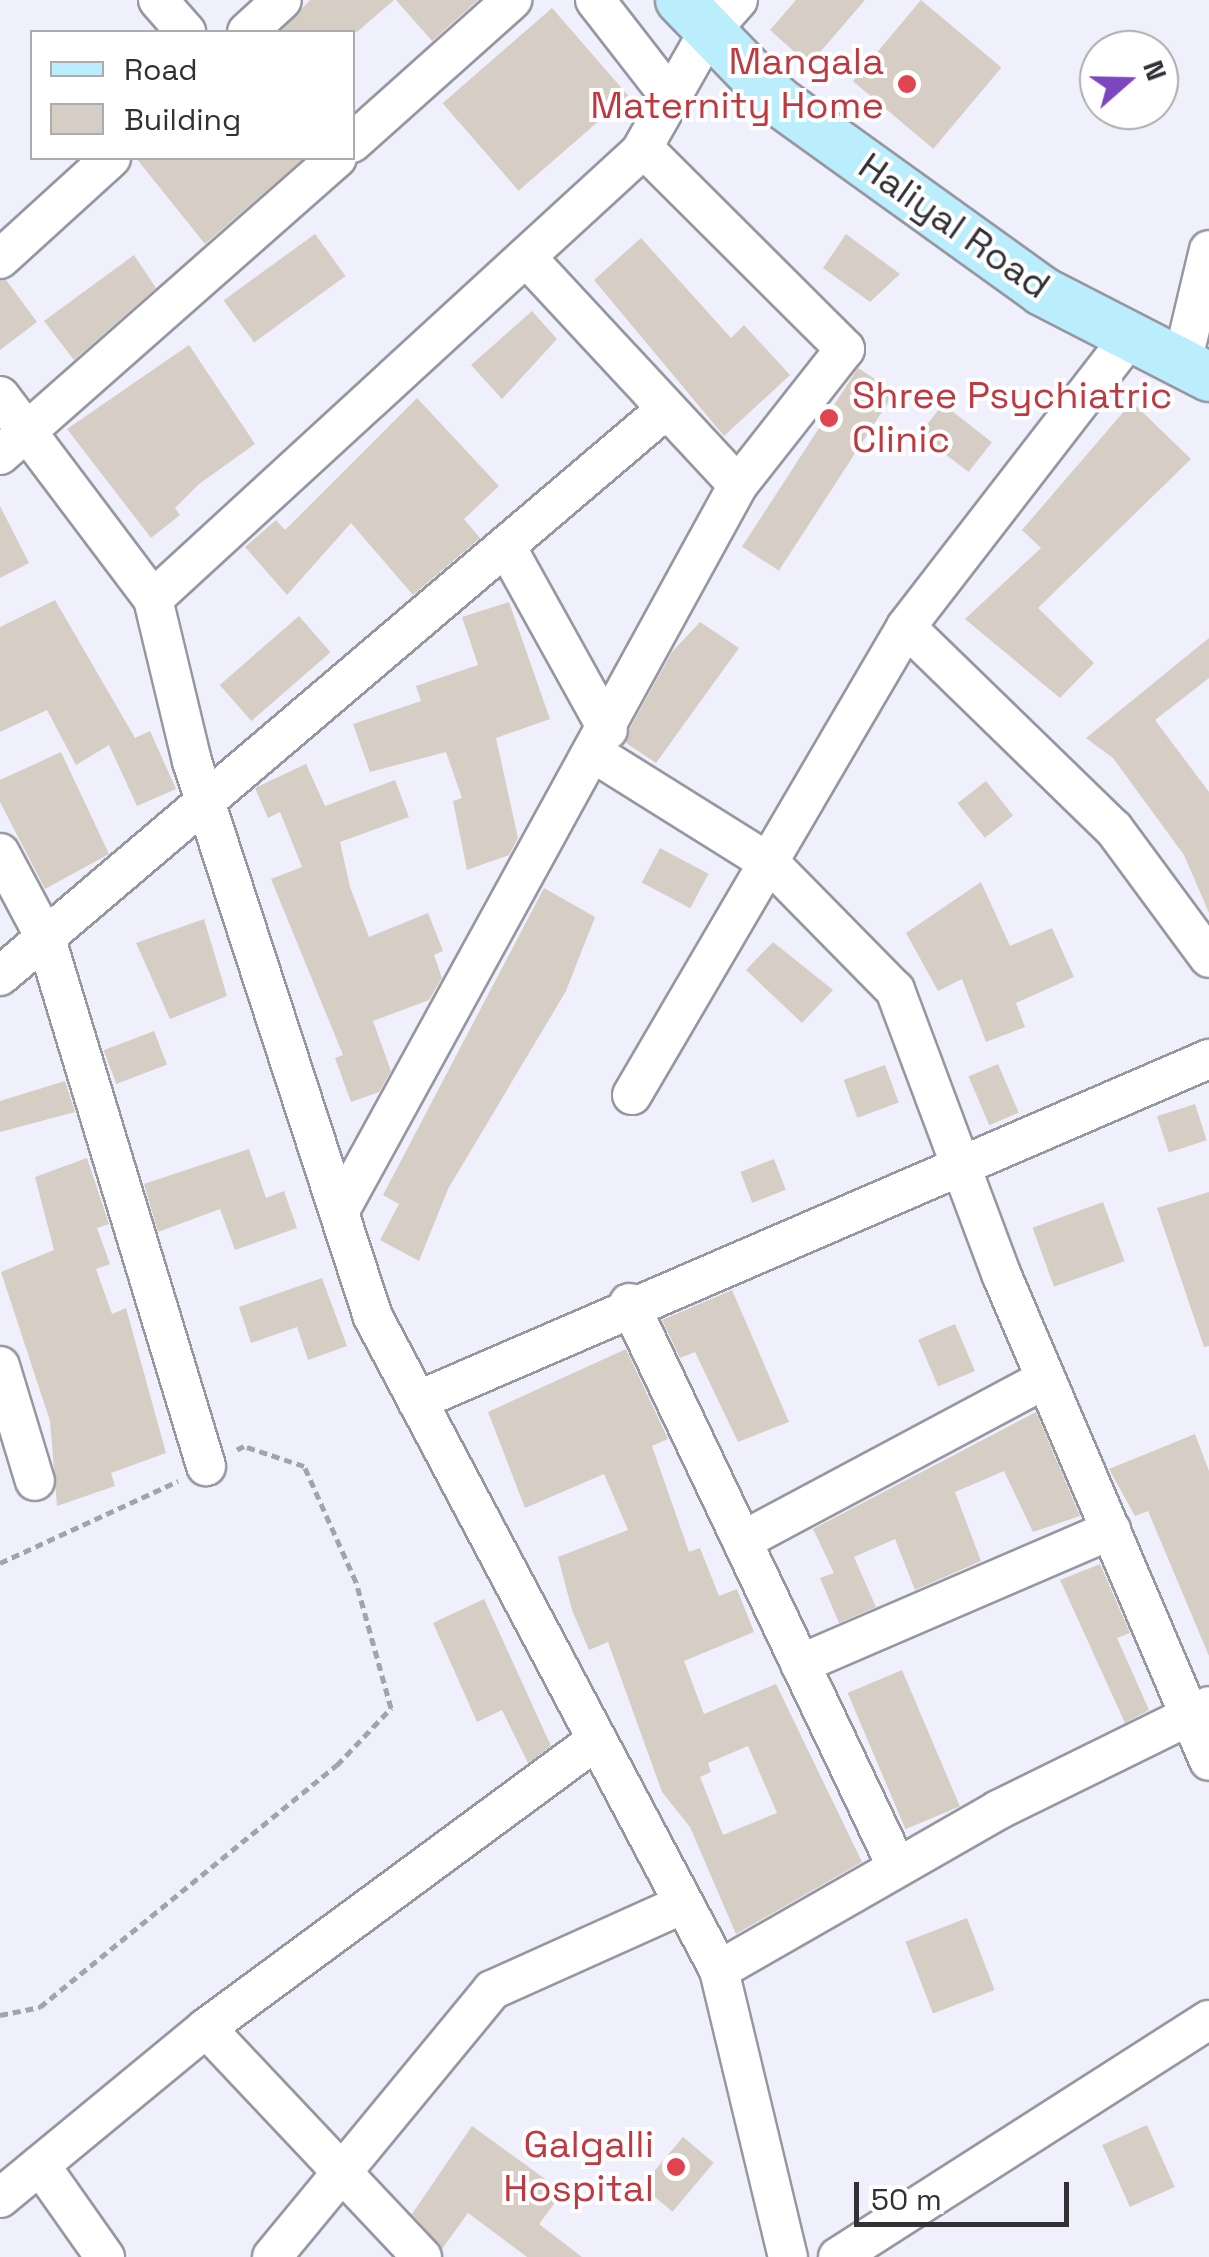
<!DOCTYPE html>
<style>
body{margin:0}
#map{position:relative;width:1209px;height:2257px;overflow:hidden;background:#f0f0fc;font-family:"Space Grotesk",sans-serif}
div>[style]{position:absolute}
.building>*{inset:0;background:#d6cec4;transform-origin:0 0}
.path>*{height:5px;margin-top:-2.5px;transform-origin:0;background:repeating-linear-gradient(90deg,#a3a3ad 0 8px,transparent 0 13px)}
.roads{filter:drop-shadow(2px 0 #9797a2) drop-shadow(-2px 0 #9797a2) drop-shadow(0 2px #9797a2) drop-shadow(0 -2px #9797a2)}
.minor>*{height:38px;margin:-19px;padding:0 19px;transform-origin:19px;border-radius:19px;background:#fff}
.major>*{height:48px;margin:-24px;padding:0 24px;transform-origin:24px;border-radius:24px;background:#bbeefd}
.dots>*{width:28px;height:28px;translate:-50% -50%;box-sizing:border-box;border:5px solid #fff;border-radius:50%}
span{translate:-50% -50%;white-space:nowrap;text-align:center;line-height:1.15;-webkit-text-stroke:8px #fff;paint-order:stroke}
.health-label{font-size:38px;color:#be3a42}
.right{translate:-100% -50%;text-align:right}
.left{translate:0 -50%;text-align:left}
.street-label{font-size:38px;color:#303035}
.legend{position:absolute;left:30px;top:30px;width:325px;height:130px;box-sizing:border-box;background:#fff;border:2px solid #acacae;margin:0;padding:12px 18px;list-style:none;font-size:30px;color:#303035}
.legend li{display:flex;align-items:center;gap:20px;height:50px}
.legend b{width:50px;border:2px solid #acacae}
.north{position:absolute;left:1079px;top:30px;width:100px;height:100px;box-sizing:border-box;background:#fff;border:2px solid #acacae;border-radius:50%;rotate:70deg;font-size:28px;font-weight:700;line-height:40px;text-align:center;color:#303035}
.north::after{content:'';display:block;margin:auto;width:35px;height:45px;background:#7c47be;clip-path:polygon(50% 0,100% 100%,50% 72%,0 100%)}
.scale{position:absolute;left:854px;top:2182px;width:215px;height:45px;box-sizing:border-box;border:5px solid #303035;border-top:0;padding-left:12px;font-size:30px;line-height:35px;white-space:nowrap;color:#303035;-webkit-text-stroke:8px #fff;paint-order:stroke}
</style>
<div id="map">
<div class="building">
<i style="clip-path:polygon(310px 0,394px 0,357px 32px,280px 32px)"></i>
<i style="clip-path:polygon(396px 0,478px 0,432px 41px)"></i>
<i style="clip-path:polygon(796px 0,865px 0,809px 65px,770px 30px)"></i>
<i style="left:921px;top:0;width:105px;height:106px;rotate:40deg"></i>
<i style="left:552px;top:8px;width:116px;height:145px;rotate:49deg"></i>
<i style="clip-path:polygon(136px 158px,304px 158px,205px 244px)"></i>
<i style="left:315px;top:234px;width:52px;height:113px;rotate:54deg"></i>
<i style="clip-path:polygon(846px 234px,900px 274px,870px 302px,823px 268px)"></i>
<i style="clip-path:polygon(641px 238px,731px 338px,744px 325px,790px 375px,724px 436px,594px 280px)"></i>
<i style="clip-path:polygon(134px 255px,156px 288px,74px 360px,44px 321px)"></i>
<i style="clip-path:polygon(6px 280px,37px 322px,0 350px,0 281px)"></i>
<i style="clip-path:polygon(532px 311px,557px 339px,502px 399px,471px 365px)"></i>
<i style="clip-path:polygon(189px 345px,255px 444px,199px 484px,175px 508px,180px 515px,151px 538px,67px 429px)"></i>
<i style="left:858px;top:368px;width:44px;height:213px;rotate:33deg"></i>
<i style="clip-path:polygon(417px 398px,499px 486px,464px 519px,480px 538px,413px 595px,351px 523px,287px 595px,245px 547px,276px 520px,285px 530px)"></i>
<i style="clip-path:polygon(1132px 402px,1191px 459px,1038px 608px,1094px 663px,1060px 698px,965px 619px,1041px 548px,1022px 530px)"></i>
<i style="left:943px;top:404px;width:62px;height:38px;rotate:38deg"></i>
<i style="clip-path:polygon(0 506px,29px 563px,0 578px)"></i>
<i style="clip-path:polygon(55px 600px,135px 738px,150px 731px,176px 789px,137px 806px,109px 745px,76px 765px,47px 710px,0 732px,0 627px)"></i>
<i style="clip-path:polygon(509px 602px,550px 719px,496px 738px,518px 838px,509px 855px,467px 870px,453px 801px,462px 798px,446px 752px,370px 772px,353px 724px,421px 701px,416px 686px,478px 665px,462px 617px)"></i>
<i style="left:299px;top:616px;width:48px;height:105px;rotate:49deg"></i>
<i style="clip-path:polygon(700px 622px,739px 648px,656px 763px,626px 743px,630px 728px,672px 652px)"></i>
<i style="clip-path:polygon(1209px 638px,1209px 678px,1155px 720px,1209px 792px,1209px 913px,1184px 855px,1113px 758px,1086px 738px)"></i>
<i style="clip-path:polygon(61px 752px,109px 854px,45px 889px,0 802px,0 780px)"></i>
<i style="clip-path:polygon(306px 764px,325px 806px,395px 780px,409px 817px,340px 842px,350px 887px,369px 937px,428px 913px,443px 951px,434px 955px,442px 978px,429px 1000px,373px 1021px,391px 1071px,379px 1092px,351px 1102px,335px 1058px,343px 1055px,271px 879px,302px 867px,280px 812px,268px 818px,255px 788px)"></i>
<i style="left:986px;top:781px;width:44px;height:36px;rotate:52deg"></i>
<i style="left:660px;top:848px;width:55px;height:39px;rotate:28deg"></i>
<i style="clip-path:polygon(981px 882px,1010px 946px,1052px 928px,1074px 977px,1016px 1003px,1025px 1027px,986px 1042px,962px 979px,938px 991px,906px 933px)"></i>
<i style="clip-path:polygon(544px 888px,595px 917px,566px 991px,448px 1189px,419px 1261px,380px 1240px,399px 1204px,383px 1195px)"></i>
<i style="clip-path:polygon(204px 919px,227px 996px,170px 1019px,136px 943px)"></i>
<i style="clip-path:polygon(773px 942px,833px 990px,802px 1023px,746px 970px)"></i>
<i style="left:154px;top:1031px;width:36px;height:54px;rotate:69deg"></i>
<i style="left:998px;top:1064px;width:53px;height:32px;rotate:67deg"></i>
<i style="left:885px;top:1065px;width:40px;height:44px;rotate:70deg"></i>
<i style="clip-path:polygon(65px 1081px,75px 1112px,0 1132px,0 1101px)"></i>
<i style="left:1195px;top:1104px;width:38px;height:40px;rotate:72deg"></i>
<i style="clip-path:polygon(249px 1149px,266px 1198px,284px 1191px,297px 1228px,235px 1250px,220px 1209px,158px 1232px,144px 1184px)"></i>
<i style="clip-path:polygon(87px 1158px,109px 1224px,97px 1228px,110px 1264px,96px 1269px,112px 1314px,126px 1308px,166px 1453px,111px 1473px,115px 1486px,57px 1506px,50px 1421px,1px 1272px,54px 1250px,35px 1177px)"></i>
<i style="left:774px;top:1159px;width:33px;height:36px;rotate:69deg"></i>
<i style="clip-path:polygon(1209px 1192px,1209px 1346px,1204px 1347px,1157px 1208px)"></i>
<i style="left:1103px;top:1202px;width:63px;height:75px;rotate:70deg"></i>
<i style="clip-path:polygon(322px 1278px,347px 1346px,308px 1360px,297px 1327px,251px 1343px,239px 1307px)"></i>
<i style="clip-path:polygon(732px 1290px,789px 1422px,738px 1442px,695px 1352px,680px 1358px,662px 1320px)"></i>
<i style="left:955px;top:1324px;width:51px;height:40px;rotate:67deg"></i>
<i style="clip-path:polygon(evenodd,626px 1349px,668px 1439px,652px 1446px,689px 1552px,700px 1548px,719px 1596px,737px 1589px,754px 1632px,684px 1661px,704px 1714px,776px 1684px,862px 1862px,736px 1934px,690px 1827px,662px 1792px,608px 1642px,589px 1650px,572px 1610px,558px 1557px,628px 1530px,604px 1474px,525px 1508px,488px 1412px,626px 1349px,748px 1746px,777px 1813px,723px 1835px,700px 1777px,711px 1772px,708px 1763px,748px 1746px)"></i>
<i style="clip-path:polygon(1036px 1412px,1080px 1516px,1033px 1532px,1004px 1471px,955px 1492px,981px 1561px,915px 1590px,895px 1539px,854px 1557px,876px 1607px,839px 1623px,820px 1578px,834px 1573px,813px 1529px)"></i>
<i style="clip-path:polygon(1195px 1434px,1209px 1471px,1209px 1656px,1148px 1511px,1135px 1516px,1109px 1469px)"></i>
<i style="clip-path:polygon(1100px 1564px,1130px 1633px,1117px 1638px,1149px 1710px,1125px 1723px,1060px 1580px)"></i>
<i style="clip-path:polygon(484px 1599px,551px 1746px,528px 1763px,502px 1710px,477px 1722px,433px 1623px)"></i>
<i style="left:902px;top:1670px;width:148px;height:59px;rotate:67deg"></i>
<i style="left:967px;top:1918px;width:77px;height:66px;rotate:69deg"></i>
<i style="left:1147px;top:2125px;width:68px;height:49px;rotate:66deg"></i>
<i style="clip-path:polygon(472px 2126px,563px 2192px,539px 2224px,582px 2257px,527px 2257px,468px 2213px,442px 2249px,412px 2214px)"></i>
<i style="left:683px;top:2137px;width:40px;height:64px;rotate:40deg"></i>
</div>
<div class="path">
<i style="left:0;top:1563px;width:196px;rotate:-24.7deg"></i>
<i style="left:0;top:2015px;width:41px;rotate:-11.3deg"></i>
<i style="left:40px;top:2007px;width:383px;rotate:-39.2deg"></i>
<i style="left:337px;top:1765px;width:79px;rotate:-46.5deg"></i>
<i style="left:391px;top:1708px;width:131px;rotate:-105.5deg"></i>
<i style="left:356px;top:1582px;width:127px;rotate:-114.1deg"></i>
<i style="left:304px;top:1466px;width:63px;rotate:-161.6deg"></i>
<i style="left:244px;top:1446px;width:13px;rotate:153deg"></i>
</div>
<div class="roads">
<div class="minor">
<i style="left:158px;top:0;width:43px;rotate:48.8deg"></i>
<i style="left:595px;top:0;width:124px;rotate:52.2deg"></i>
<i style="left:738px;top:0;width:48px;rotate:131.6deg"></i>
<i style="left:706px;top:36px;width:133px;rotate:119.6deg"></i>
<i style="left:640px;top:152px;width:661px;rotate:137.45deg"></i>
<i style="left:153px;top:599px;width:167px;rotate:76.5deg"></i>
<i style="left:192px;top:761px;width:585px;rotate:71.97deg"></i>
<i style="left:373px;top:1317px;width:739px;rotate:62.08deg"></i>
<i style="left:719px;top:1970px;width:295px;rotate:76.5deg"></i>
<i style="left:247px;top:32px;width:47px;rotate:-42.4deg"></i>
<i style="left:352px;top:143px;width:215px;rotate:-41.8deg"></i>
<i style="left:526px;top:257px;width:311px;rotate:47.1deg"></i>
<i style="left:0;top:259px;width:150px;rotate:-42.3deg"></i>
<i style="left:1130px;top:337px;width:366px;rotate:127.7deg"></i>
<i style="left:906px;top:627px;width:290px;rotate:44.2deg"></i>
<i style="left:1114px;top:829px;width:160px;rotate:53.6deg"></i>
<i style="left:1182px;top:363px;width:116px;rotate:-76.6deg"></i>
<i style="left:0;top:396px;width:254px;rotate:53deg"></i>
<i style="left:0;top:455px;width:449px;rotate:-41.4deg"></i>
<i style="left:507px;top:548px;width:208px;rotate:61deg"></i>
<i style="left:595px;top:754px;width:208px;rotate:32deg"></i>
<i style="left:771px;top:864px;width:177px;rotate:45.5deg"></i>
<i style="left:895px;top:990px;width:305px;rotate:69.5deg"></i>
<i style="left:1002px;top:1276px;width:527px;rotate:66.89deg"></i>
<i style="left:0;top:853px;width:98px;rotate:61.9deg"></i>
<i style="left:46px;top:939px;width:551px;rotate:73.11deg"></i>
<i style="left:0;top:976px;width:870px;rotate:-40.39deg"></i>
<i style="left:632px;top:1095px;width:542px;rotate:-59.65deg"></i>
<i style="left:339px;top:1212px;width:829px;rotate:-61.24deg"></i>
<i style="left:738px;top:485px;width:173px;rotate:-51.8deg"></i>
<i style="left:845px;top:349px;width:285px;rotate:-135.1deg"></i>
<i style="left:629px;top:1303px;width:622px;rotate:64.59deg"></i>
<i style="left:0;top:1366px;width:120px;rotate:73.1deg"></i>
<i style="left:417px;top:1401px;width:863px;rotate:-23.36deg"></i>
<i style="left:742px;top:1541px;width:344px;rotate:-28.1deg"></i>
<i style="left:800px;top:1664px;width:339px;rotate:-23.3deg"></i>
<i style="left:719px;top:1970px;width:322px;rotate:-29.8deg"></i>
<i style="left:998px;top:1810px;width:235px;rotate:-26.2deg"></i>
<i style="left:206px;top:2028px;width:315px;rotate:46.7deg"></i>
<i style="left:40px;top:2165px;width:113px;rotate:54.8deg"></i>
<i style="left:0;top:2198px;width:267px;rotate:-39.5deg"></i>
<i style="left:206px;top:2028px;width:482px;rotate:-36.4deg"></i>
<i style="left:272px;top:2257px;width:346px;rotate:-50.5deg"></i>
<i style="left:492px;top:1990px;width:205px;rotate:-24.2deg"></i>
<i style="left:838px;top:2257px;width:440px;rotate:-32.6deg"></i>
</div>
<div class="major">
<i style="left:680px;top:0;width:141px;rotate:45.9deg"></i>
<i style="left:778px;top:101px;width:325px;rotate:35.7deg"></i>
<i style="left:1042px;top:291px;width:188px;rotate:27.2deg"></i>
</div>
</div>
<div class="dots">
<i style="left:907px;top:84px;background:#e0444e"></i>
<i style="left:829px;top:418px;background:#e0444e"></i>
<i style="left:676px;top:2167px;background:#e0444e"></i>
</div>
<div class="health-label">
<span class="right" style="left:884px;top:84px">Mangala<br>Maternity Home</span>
<span class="left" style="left:852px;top:418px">Shree Psychiatric<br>Clinic</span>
<span class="right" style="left:654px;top:2167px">Galgalli<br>Hospital</span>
</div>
<div class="street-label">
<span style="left:954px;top:226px;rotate:35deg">Haliyal Road</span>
</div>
<ul class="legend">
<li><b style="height:12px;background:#bbeefd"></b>Road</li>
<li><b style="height:28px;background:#d6cec4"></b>Building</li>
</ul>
<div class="north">N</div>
<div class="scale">50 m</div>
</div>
